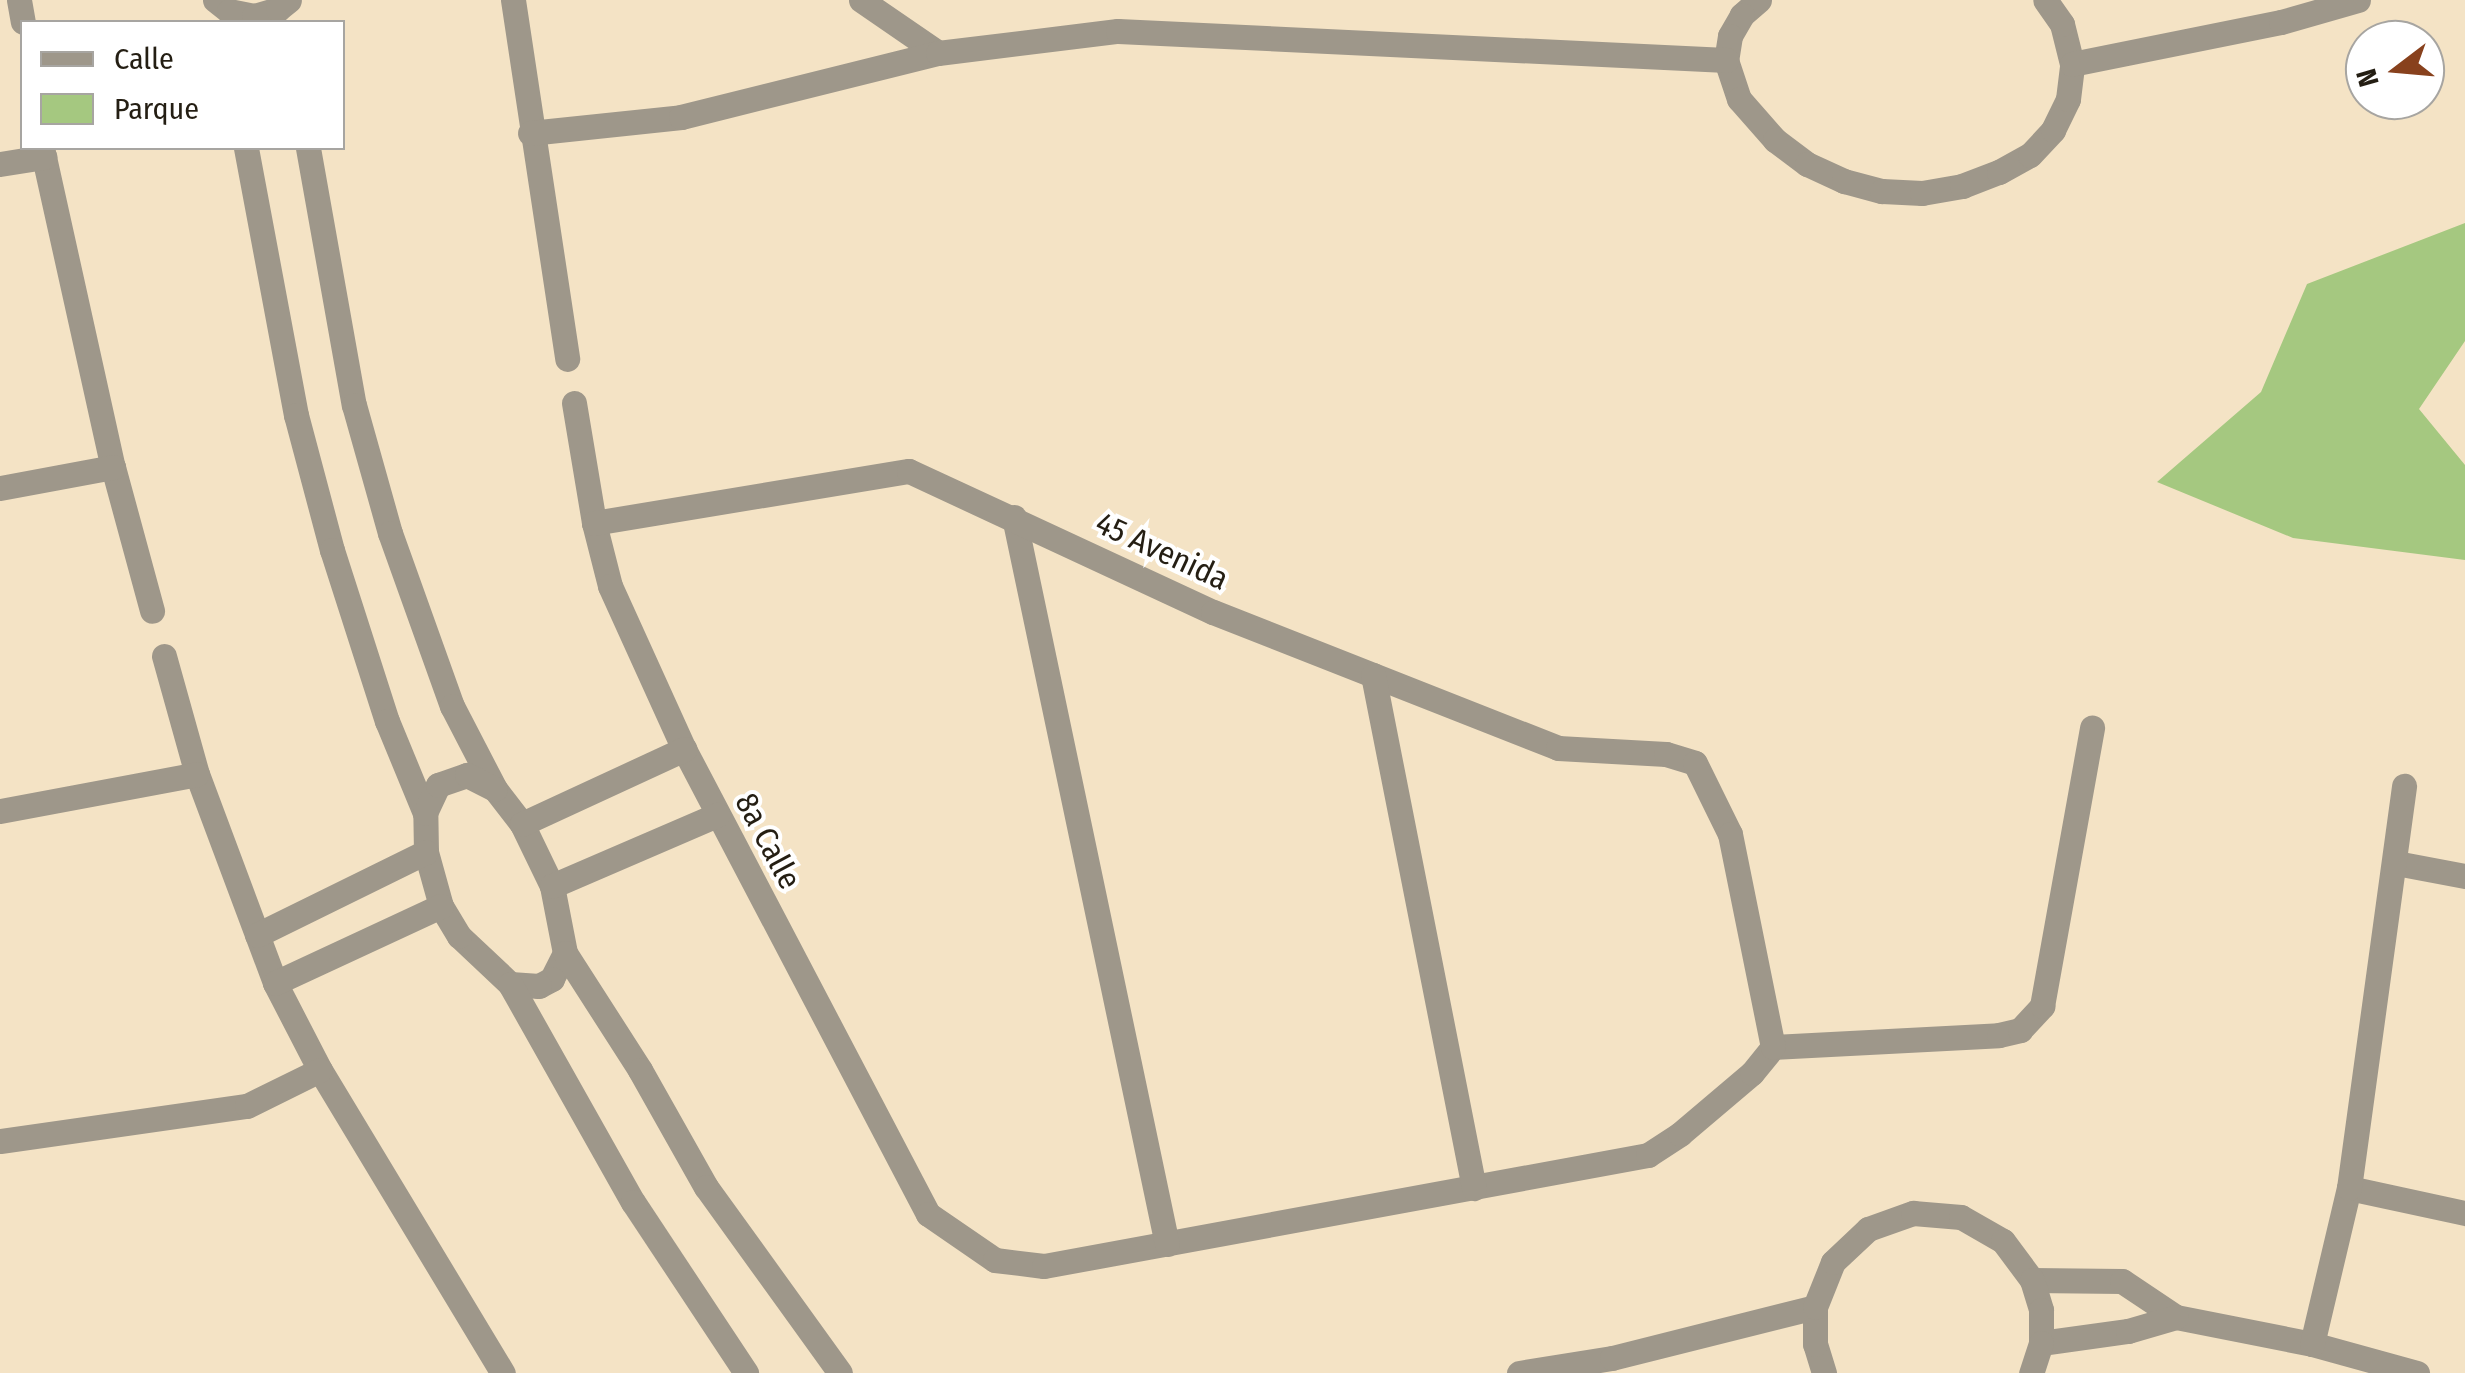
<!DOCTYPE html>
<style>
body{margin:0}
#map{position:relative;width:2465px;height:1373px;overflow:hidden;background:#f4e3c5;font-family:"Fira Sans Condensed",sans-serif}
div>[style]{position:absolute}
.green>*{inset:0;background:#a5c880}
.minor>*{height:25px;margin:-12.5px;padding:0 12.5px;transform-origin:12.5px;border-radius:12.5px;background:#9e978a}
span{translate:-50% -50%;white-space:nowrap;text-align:center;line-height:1.15;-webkit-text-stroke:8px #fff;paint-order:stroke}
.street-label{font-size:32px;color:#241e13}
.legend{position:absolute;left:20px;top:20px;width:325px;height:130px;box-sizing:border-box;background:#fff;border:2px solid #a7a5a1;margin:0;padding:12px 18px;list-style:none;font-size:30px;color:#241e13}
.legend li{display:flex;align-items:center;gap:20px;height:50px}
.legend b{width:50px;border:2px solid #a7a5a1}
.north{position:absolute;left:2345px;top:20px;width:100px;height:100px;box-sizing:border-box;background:#fff;border:2px solid #a7a5a1;border-radius:50%;rotate:254deg;font-size:28px;font-weight:700;line-height:40px;text-align:center;color:#241e13}
.north::after{content:'';display:block;margin:auto;width:35px;height:45px;background:#88411d;clip-path:polygon(50% 0,100% 100%,50% 72%,0 100%)}
</style>
<div id="map">
<div class="green">
<i style="clip-path:polygon(2465px 223px,2465px 341px,2419px 409px,2465px 465px,2465px 560px,2293px 538px,2157px 482px,2261px 392px,2307px 284px)"></i>
</div>
<div class="minor">
<i style="left:19px;top:0;width:22px;rotate:80deg"></i>
<i style="left:215px;top:0;width:18px;rotate:38deg"></i>
<i style="left:229px;top:11px;width:25px;rotate:11deg"></i>
<i style="left:254px;top:16px;width:25px;rotate:-16deg"></i>
<i style="left:278px;top:9px;width:14px;rotate:-39deg"></i>
<i style="left:513px;top:0;width:363px;rotate:81.4deg"></i>
<i style="left:861px;top:0;width:93px;rotate:34.5deg"></i>
<i style="left:1759px;top:0;width:23px;rotate:139deg"></i>
<i style="left:1742px;top:15px;width:24px;rotate:120deg"></i>
<i style="left:1730px;top:36px;width:24px;rotate:99deg"></i>
<i style="left:1726px;top:60px;width:41px;rotate:71.6deg"></i>
<i style="left:1739px;top:99px;width:55px;rotate:48.7deg"></i>
<i style="left:1775px;top:140px;width:40px;rotate:37deg"></i>
<i style="left:1807px;top:164px;width:41px;rotate:24.7deg"></i>
<i style="left:1844px;top:181px;width:39px;rotate:15deg"></i>
<i style="left:1882px;top:191px;width:40px;rotate:2.9deg"></i>
<i style="left:1922px;top:193px;width:41px;rotate:-9.9deg"></i>
<i style="left:1962px;top:186px;width:40px;rotate:-21deg"></i>
<i style="left:1999px;top:172px;width:35px;rotate:-29deg"></i>
<i style="left:2030px;top:155px;width:34px;rotate:-47deg"></i>
<i style="left:2053px;top:130px;width:34px;rotate:-64deg"></i>
<i style="left:2068px;top:99px;width:35px;rotate:-83deg"></i>
<i style="left:2072px;top:64px;width:41px;rotate:-104deg"></i>
<i style="left:2062px;top:24px;width:29px;rotate:-125deg"></i>
<i style="left:2072px;top:64px;width:213px;rotate:-11.4deg"></i>
<i style="left:2281px;top:22px;width:80px;rotate:-15.9deg"></i>
<i style="left:530px;top:133px;width:152px;rotate:-6deg"></i>
<i style="left:681px;top:117px;width:265px;rotate:-14deg"></i>
<i style="left:938px;top:53px;width:181px;rotate:-7deg"></i>
<i style="left:1118px;top:31px;width:609px;rotate:2.73deg"></i>
<i style="left:42px;top:148px;width:327px;rotate:77.5deg"></i>
<i style="left:113px;top:467px;width:149px;rotate:74.8deg"></i>
<i style="left:246px;top:148px;width:272px;rotate:79.4deg"></i>
<i style="left:296px;top:415px;width:140px;rotate:75.1deg"></i>
<i style="left:332px;top:550px;width:180px;rotate:72.2deg"></i>
<i style="left:387px;top:721px;width:100px;rotate:67.6deg"></i>
<i style="left:308px;top:148px;width:261px;rotate:79.9deg"></i>
<i style="left:354px;top:405px;width:133px;rotate:74.3deg"></i>
<i style="left:390px;top:533px;width:184px;rotate:70.3deg"></i>
<i style="left:452px;top:706px;width:93px;rotate:62.6deg"></i>
<i style="left:495px;top:789px;width:44px;rotate:52.4deg"></i>
<i style="left:522px;top:824px;width:69px;rotate:64.2deg"></i>
<i style="left:552px;top:886px;width:68px;rotate:79deg"></i>
<i style="left:565px;top:953px;width:29px;rotate:117deg"></i>
<i style="left:552px;top:979px;width:15px;rotate:152deg"></i>
<i style="left:539px;top:986px;width:29px;rotate:-176deg"></i>
<i style="left:510px;top:984px;width:70px;rotate:-136.7deg"></i>
<i style="left:459px;top:936px;width:35px;rotate:-121deg"></i>
<i style="left:441px;top:906px;width:56px;rotate:-105.5deg"></i>
<i style="left:426px;top:852px;width:39px;rotate:-91deg"></i>
<i style="left:425px;top:813px;width:31px;rotate:-65deg"></i>
<i style="left:438px;top:785px;width:31px;rotate:-19deg"></i>
<i style="left:467px;top:775px;width:31px;rotate:27deg"></i>
<i style="left:0;top:164px;width:45px;rotate:-9deg"></i>
<i style="left:574px;top:403px;width:122px;rotate:80.5deg"></i>
<i style="left:594px;top:523px;width:65px;rotate:75.7deg"></i>
<i style="left:610px;top:586px;width:179px;rotate:65.6deg"></i>
<i style="left:684px;top:749px;width:525px;rotate:62.31deg"></i>
<i style="left:928px;top:1214px;width:81px;rotate:34.5deg"></i>
<i style="left:995px;top:1260px;width:49px;rotate:7deg"></i>
<i style="left:1044px;top:1266px;width:614px;rotate:-10.41deg"></i>
<i style="left:1648px;top:1155px;width:38px;rotate:-33deg"></i>
<i style="left:1680px;top:1134px;width:94px;rotate:-40.3deg"></i>
<i style="left:1752px;top:1073px;width:33px;rotate:-51deg"></i>
<i style="left:1773px;top:1047px;width:226px;rotate:-3deg"></i>
<i style="left:1999px;top:1035px;width:22px;rotate:-13deg"></i>
<i style="left:2020px;top:1030px;width:33px;rotate:-47deg"></i>
<i style="left:2042px;top:1006px;width:283px;rotate:-79.8deg"></i>
<i style="left:0;top:488px;width:115px;rotate:-10.5deg"></i>
<i style="left:1014px;top:517px;width:743px;rotate:78.12deg"></i>
<i style="left:594px;top:523px;width:319px;rotate:-9.4deg"></i>
<i style="left:909px;top:471px;width:335px;rotate:24.9deg"></i>
<i style="left:1213px;top:612px;width:371px;rotate:21.5deg"></i>
<i style="left:1558px;top:748px;width:108px;rotate:3.2deg"></i>
<i style="left:1666px;top:754px;width:30px;rotate:17deg"></i>
<i style="left:1695px;top:763px;width:79px;rotate:63.8deg"></i>
<i style="left:1730px;top:834px;width:217px;rotate:78.6deg"></i>
<i style="left:164px;top:656px;width:123px;rotate:74.4deg"></i>
<i style="left:197px;top:774px;width:223px;rotate:69.5deg"></i>
<i style="left:275px;top:983px;width:98px;rotate:62.7deg"></i>
<i style="left:320px;top:1070px;width:354px;rotate:58.9deg"></i>
<i style="left:1373px;top:675px;width:523px;rotate:78.86deg"></i>
<i style="left:0;top:811px;width:200px;rotate:-10.6deg"></i>
<i style="left:522px;top:824px;width:179px;rotate:-24.8deg"></i>
<i style="left:2396px;top:863px;width:70px;rotate:10.7deg"></i>
<i style="left:552px;top:886px;width:180px;rotate:-23.3deg"></i>
<i style="left:257px;top:935px;width:188px;rotate:-26.2deg"></i>
<i style="left:565px;top:953px;width:139px;rotate:57.3deg"></i>
<i style="left:640px;top:1070px;width:134px;rotate:60.6deg"></i>
<i style="left:706px;top:1187px;width:229px;rotate:54.2deg"></i>
<i style="left:275px;top:983px;width:183px;rotate:-24.9deg"></i>
<i style="left:510px;top:984px;width:250px;rotate:60.6deg"></i>
<i style="left:633px;top:1202px;width:205px;rotate:56.5deg"></i>
<i style="left:0;top:1141px;width:249px;rotate:-8.1deg"></i>
<i style="left:247px;top:1106px;width:81px;rotate:-26.3deg"></i>
<i style="left:2349px;top:1188px;width:119px;rotate:12.2deg"></i>
<i style="left:2032px;top:1280px;width:90px;rotate:0.6deg"></i>
<i style="left:2122px;top:1281px;width:65px;rotate:33.7deg"></i>
<i style="left:2176px;top:1317px;width:139px;rotate:11.2deg"></i>
<i style="left:2312px;top:1344px;width:109px;rotate:15.4deg"></i>
<i style="left:2041px;top:1343px;width:88px;rotate:-7.9deg"></i>
<i style="left:2128px;top:1331px;width:50px;rotate:-16.3deg"></i>
<i style="left:2312px;top:1344px;width:160px;rotate:-76.7deg"></i>
<i style="left:2349px;top:1188px;width:406px;rotate:-82.2deg"></i>
<i style="left:1519px;top:1373px;width:94px;rotate:-9.2deg"></i>
<i style="left:1612px;top:1358px;width:209px;rotate:-14.1deg"></i>
<i style="left:1824px;top:1373px;width:30px;rotate:-107deg"></i>
<i style="left:1815px;top:1344px;width:37px;rotate:-90deg"></i>
<i style="left:1815px;top:1307px;width:48px;rotate:-68.2deg"></i>
<i style="left:1833px;top:1262px;width:48px;rotate:-43.3deg"></i>
<i style="left:1868px;top:1229px;width:48px;rotate:-19.6deg"></i>
<i style="left:1913px;top:1213px;width:48px;rotate:4.8deg"></i>
<i style="left:1961px;top:1217px;width:48px;rotate:29.7deg"></i>
<i style="left:2003px;top:1241px;width:49px;rotate:53.4deg"></i>
<i style="left:2032px;top:1280px;width:31px;rotate:73deg"></i>
<i style="left:2041px;top:1310px;width:33px;rotate:90deg"></i>
<i style="left:2041px;top:1343px;width:32px;rotate:108deg"></i>
</div>
<div class="street-label">
<span style="left:1162px;top:551px;rotate:25deg">45 Avenida</span>
<span style="left:768px;top:841px;rotate:62deg">8a Calle</span>
</div>
<ul class="legend">
<li><b style="height:12px;background:#9e978a"></b>Calle</li>
<li><b style="height:28px;background:#a5c880"></b>Parque</li>
</ul>
<div class="north">N</div>
</div>
